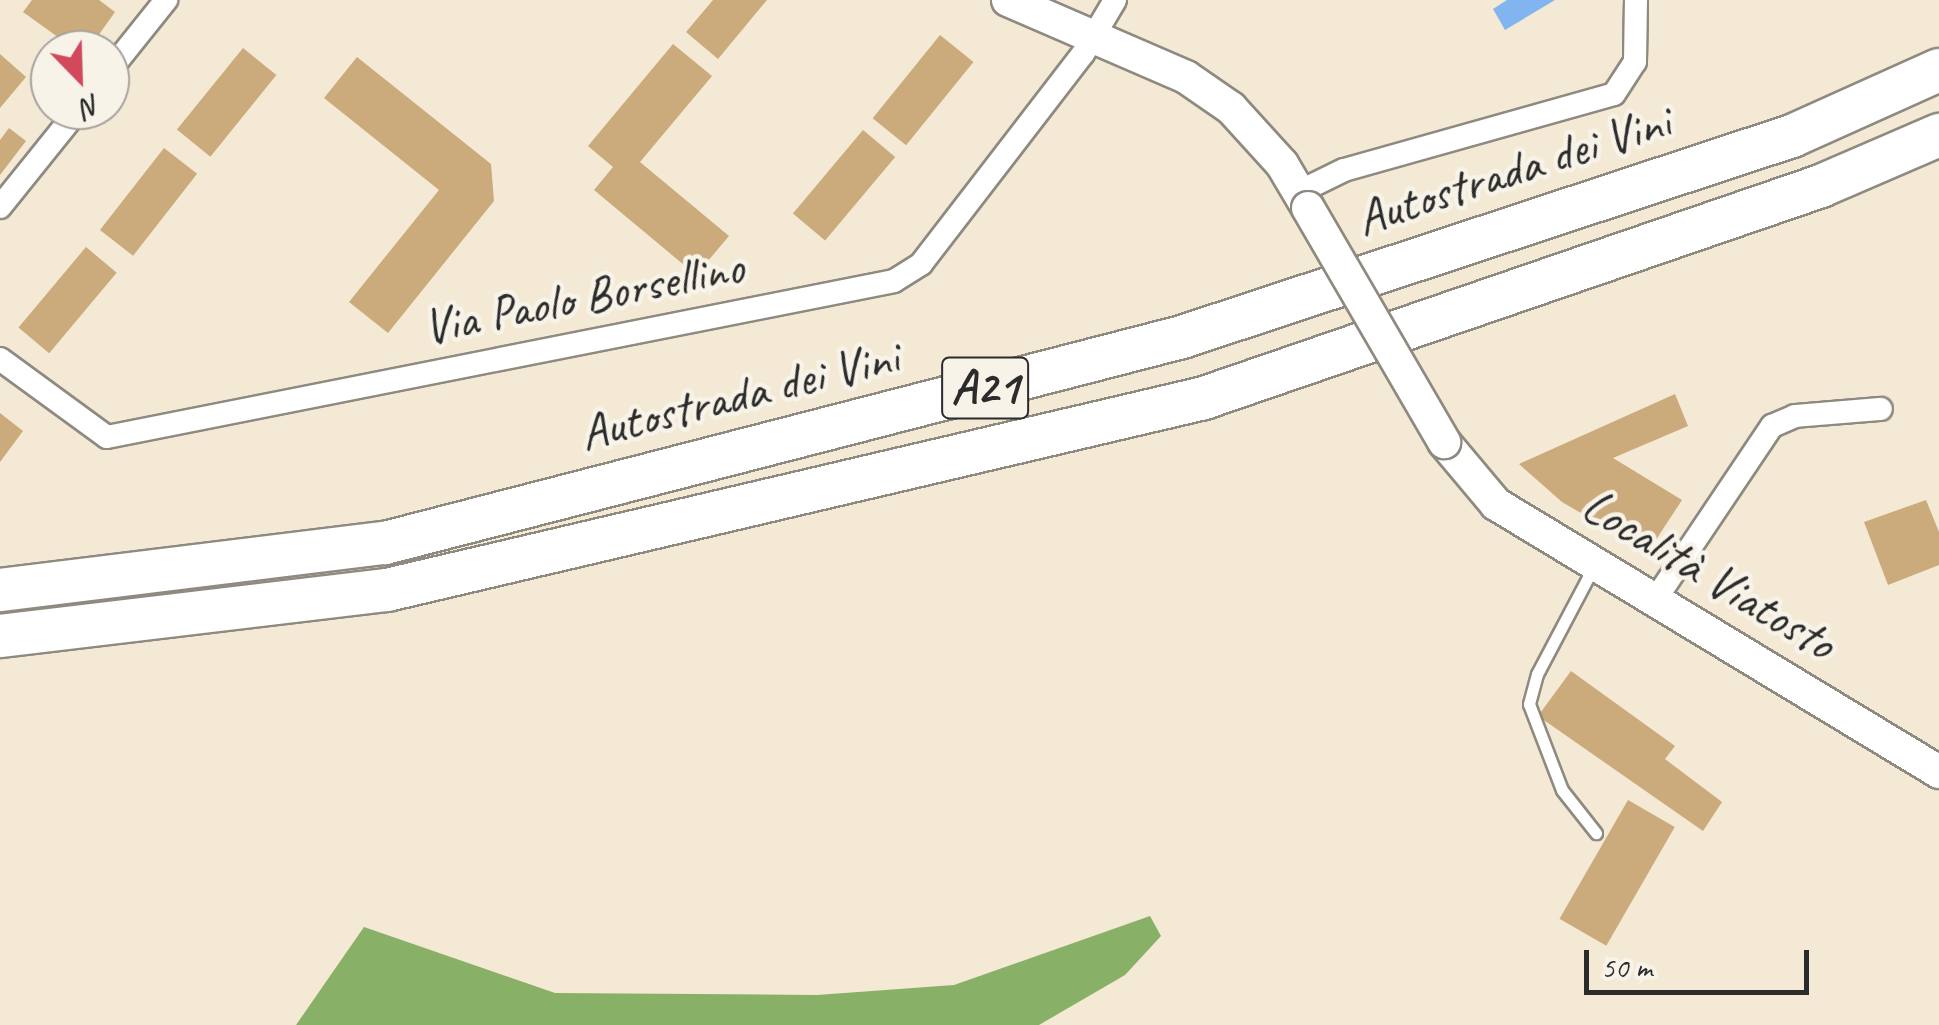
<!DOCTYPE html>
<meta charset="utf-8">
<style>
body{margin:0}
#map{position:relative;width:1939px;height:1025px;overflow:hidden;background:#f3e9d4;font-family:Caveat,sans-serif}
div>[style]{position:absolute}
.forest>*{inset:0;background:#88b066}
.water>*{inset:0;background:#82b5ef}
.building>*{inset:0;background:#cbaa7c;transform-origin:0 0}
.roads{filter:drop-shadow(2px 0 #8f8a80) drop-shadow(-2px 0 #8f8a80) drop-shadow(0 2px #8f8a80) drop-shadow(0 -2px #8f8a80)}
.lane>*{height:11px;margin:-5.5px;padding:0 5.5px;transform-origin:5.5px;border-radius:5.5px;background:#fff}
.street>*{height:22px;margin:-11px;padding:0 11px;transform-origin:11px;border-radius:11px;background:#fff}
.secondary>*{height:32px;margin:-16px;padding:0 16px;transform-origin:16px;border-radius:16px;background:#fff}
.highway>*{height:42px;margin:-21px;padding:0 21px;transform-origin:21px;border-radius:21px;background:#fff}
.bridges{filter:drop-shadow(2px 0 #8f8a80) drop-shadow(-2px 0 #8f8a80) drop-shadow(0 2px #8f8a80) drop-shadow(0 -2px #8f8a80)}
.secondary-bridge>*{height:32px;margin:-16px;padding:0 16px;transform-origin:16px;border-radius:16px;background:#fff}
span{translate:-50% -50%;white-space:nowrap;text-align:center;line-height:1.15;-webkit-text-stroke:9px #f7f3e8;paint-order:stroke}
.shield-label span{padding:2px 8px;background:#f7f3e8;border:2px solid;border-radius:8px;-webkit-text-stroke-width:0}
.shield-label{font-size:48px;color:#2b2b2b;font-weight:700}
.street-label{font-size:50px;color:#2b2b2b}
.north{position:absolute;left:30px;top:30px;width:100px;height:100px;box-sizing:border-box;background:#f7f3e8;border:2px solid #a5a39c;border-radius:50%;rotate:157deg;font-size:28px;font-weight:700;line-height:40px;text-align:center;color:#2b2b2b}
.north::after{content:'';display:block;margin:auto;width:35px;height:45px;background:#d1495b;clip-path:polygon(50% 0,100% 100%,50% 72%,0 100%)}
.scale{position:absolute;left:1584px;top:950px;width:225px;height:45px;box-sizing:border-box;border:5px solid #2b2b2b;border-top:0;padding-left:12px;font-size:30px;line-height:35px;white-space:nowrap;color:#2b2b2b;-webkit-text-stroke:8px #f7f3e8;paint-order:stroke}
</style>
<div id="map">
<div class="forest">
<i style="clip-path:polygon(1150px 916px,1161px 936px,1125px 975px,1039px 1025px,296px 1025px,364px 927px,555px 993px,817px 995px,954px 985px)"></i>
</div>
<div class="water">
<i style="clip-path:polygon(1507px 0,1555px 0,1505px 30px,1493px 9px)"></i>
</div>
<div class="building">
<i style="clip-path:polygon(32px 0,99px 0,115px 12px,88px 50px,76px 50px,23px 12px)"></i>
<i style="clip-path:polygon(713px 0,767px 0,718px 59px,686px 32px)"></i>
<i style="left:940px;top:35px;width:43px;height:107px;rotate:39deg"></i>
<i style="clip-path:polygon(673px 44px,712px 76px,640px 162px,729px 236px,696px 275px,594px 190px,613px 167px,588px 146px)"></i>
<i style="left:243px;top:48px;width:43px;height:105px;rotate:39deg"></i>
<i style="clip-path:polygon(0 54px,26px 77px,0 108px)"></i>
<i style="clip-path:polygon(357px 57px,491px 164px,494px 201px,388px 333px,349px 302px,439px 190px,324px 98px)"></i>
<i style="clip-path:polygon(9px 128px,26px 141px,0 175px,0 140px)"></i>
<i style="left:863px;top:130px;width:42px;height:109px;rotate:40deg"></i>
<i style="left:164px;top:148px;width:42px;height:104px;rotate:38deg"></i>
<i style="left:86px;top:247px;width:40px;height:105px;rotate:40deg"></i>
<i style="clip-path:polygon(1675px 394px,1688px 426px,1613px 458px,1682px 500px,1648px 552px,1562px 502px,1519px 464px)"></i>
<i style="clip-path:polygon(0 413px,23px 431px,0 462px)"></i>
<i style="clip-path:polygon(1926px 500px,1939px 532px,1939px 565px,1888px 585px,1864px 522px)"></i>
<i style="clip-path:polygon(1571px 671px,1675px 746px,1665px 759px,1722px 802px,1703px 831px,1538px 716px)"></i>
<i style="left:1628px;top:800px;width:54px;height:137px;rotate:30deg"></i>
</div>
<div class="roads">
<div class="lane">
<i style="left:1594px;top:566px;width:122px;rotate:117.8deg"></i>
<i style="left:1537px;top:674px;width:31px;rotate:105deg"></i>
<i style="left:1529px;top:704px;width:92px;rotate:69deg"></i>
<i style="left:1562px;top:790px;width:55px;rotate:51.7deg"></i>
</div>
<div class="street">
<i style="left:110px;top:70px;width:90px;rotate:-51.3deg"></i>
<i style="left:1299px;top:192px;width:50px;rotate:-26.1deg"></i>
<i style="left:1344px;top:170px;width:280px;rotate:-15.7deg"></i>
<i style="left:1614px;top:94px;width:38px;rotate:-57deg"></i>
<i style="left:1635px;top:62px;width:62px;rotate:-89.1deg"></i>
<i style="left:0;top:207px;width:124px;rotate:-51.2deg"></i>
<i style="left:0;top:359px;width:132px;rotate:36.1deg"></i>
<i style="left:107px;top:437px;width:802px;rotate:-11.21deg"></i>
<i style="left:894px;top:281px;width:32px;rotate:-32deg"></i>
<i style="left:921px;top:264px;width:265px;rotate:-52.4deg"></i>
<i style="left:1083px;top:54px;width:63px;rotate:-59.3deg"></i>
<i style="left:1655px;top:600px;width:210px;rotate:-56.1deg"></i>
<i style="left:1772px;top:426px;width:25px;rotate:-23deg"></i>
<i style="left:1795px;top:416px;width:86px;rotate:-4.7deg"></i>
</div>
<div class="secondary">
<i style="left:1008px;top:0;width:194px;rotate:23.4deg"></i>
<i style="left:1186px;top:77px;width:55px;rotate:34.6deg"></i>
<i style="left:1231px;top:108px;width:76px;rotate:47.7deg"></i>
<i style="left:1282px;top:164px;width:51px;rotate:59.4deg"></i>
<i style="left:1444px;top:442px;width:81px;rotate:50deg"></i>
<i style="left:1496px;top:504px;width:518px;rotate:31.17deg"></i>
</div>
<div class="highway">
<i style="left:0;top:590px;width:388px;rotate:-7deg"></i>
<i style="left:385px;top:543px;width:823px;rotate:-14.49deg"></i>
<i style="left:1182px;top:337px;width:642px;rotate:-18.24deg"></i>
<i style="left:1792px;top:136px;width:161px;rotate:-24.2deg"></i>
<i style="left:0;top:636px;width:390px;rotate:-6.8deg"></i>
<i style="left:387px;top:590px;width:839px;rotate:-13.22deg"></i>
<i style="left:1204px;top:398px;width:652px;rotate:-18.96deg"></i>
<i style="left:1821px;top:186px;width:129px;rotate:-23.4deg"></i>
</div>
</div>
<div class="bridges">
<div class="secondary-bridge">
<i style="left:1308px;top:208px;width:271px;rotate:59.8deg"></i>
</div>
</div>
<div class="shield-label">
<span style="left:985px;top:388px">A21</span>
</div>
<div class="street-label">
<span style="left:1513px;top:170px;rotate:-18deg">Autostrada dei Vini</span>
<span style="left:583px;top:297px;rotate:-11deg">Via Paolo Borsellino</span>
<span style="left:739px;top:395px;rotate:-14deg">Autostrada dei Vini</span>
<span style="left:1709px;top:574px;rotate:31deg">Località Viatosto</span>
</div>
<div class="north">N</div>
<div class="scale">50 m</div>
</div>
